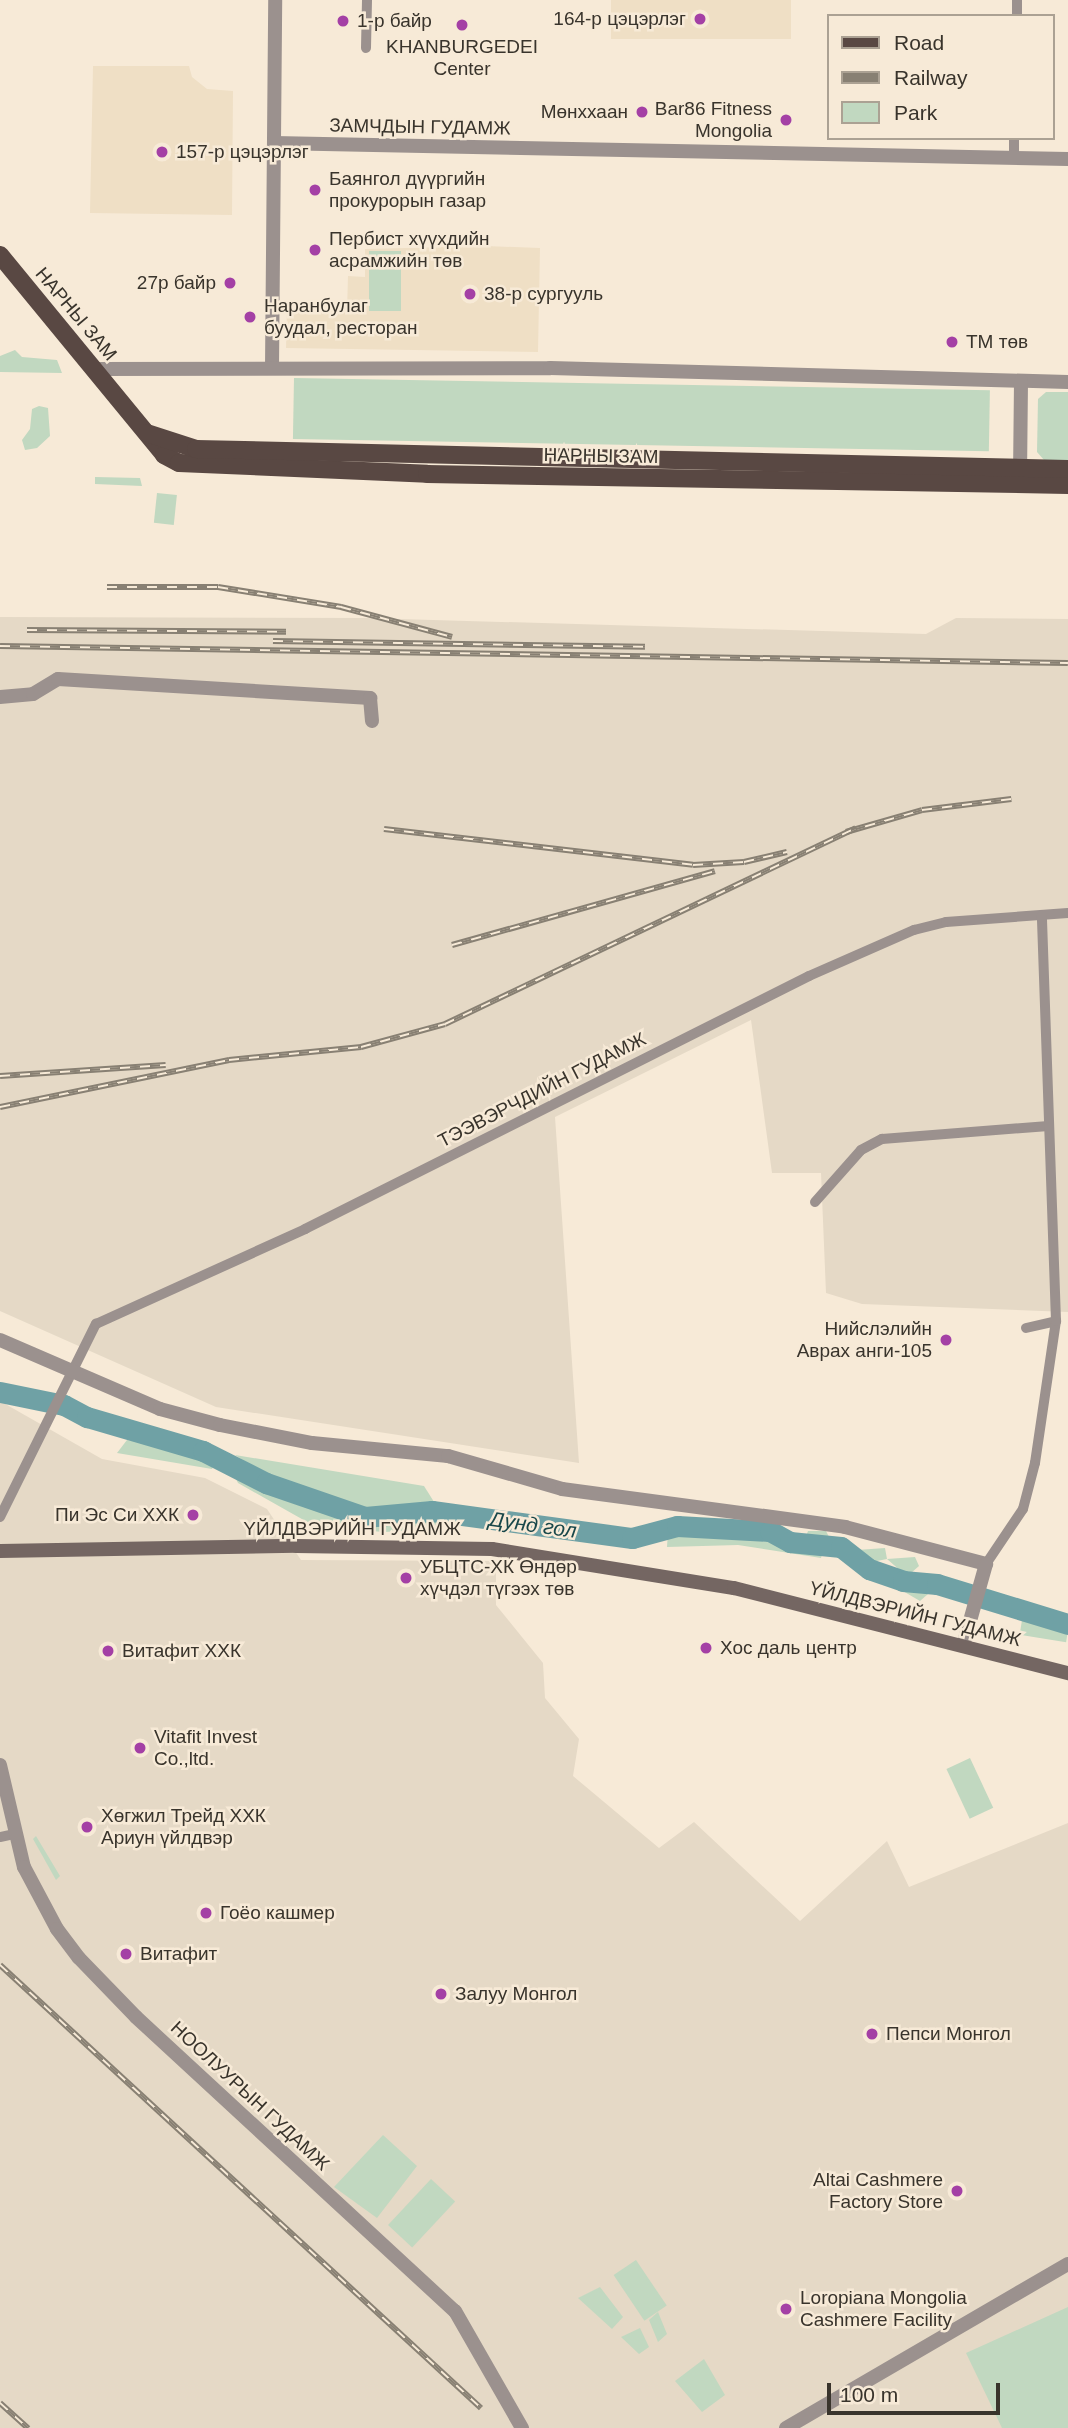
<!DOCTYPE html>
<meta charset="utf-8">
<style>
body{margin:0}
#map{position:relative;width:1068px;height:2428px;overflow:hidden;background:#f7ead7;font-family:Arial,sans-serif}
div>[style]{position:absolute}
.built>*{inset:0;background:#efdfc5;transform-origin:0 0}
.industrial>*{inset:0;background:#e5d9c6}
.green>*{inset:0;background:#c1d8c0;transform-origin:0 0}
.river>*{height:21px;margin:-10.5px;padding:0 10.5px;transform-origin:10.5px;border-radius:10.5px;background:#6fa1a5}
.minor>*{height:10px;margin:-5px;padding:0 5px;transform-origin:5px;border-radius:5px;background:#9b918e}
.tertiary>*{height:14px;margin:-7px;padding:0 7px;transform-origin:7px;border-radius:7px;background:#9b918e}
.secondary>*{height:14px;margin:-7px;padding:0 7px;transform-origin:7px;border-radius:7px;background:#746662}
.primary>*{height:18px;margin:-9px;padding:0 9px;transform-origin:9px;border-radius:9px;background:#594843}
.rail>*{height:6px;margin-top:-3px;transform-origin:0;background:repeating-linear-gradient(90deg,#f7ead7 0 10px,#888073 0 20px);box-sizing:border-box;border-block:2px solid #888073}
.dots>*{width:19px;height:19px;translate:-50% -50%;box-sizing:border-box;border:4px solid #f7ead7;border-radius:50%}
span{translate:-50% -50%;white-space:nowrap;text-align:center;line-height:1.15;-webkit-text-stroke:5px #f7ead7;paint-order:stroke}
.poi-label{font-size:19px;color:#39342c}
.right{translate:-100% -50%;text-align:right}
.left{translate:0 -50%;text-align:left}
.street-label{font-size:19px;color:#39342c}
.water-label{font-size:21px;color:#18474a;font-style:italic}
.legend{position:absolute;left:827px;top:14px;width:228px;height:126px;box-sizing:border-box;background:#f7ead7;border:2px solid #aba193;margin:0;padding:9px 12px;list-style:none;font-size:21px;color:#39342c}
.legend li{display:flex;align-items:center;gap:14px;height:35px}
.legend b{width:35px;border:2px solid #aba193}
.scale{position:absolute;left:827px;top:2383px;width:173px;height:32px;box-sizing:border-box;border:4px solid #39342c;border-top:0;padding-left:9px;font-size:21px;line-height:24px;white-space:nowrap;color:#39342c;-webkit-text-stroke:5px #f7ead7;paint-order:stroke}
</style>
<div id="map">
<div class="built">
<i style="left:611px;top:0;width:180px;height:39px"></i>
<i style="clip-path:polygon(93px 66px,189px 66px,192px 77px,207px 89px,233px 91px,232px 215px,90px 213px)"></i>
<i style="clip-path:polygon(486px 246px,540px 248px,538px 352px,286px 348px,287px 310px,347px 311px,348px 276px,365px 277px,365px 249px)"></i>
</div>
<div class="industrial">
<i style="clip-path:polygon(0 617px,364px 618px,926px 634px,956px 618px,1068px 619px,1068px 1312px,862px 1304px,826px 1293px,821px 1173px,772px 1173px,751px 1020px,555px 1117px,579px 1463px,216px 1407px,0 1311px)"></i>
<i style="clip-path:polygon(0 1401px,102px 1459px,205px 1478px,267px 1509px,301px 1560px,496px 1561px,496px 1605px,543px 1663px,545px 1698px,579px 1739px,573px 1776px,659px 1848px,694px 1822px,800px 1921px,887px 1841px,909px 1887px,1068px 1823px,1068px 2428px,0 2428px)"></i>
</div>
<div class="green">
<i style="left:369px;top:251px;width:32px;height:60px"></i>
<i style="clip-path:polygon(15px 350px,22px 357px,57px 360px,62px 373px,0 372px,0 356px)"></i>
<i style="left:294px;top:378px;width:696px;height:61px;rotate:1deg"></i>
<i style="clip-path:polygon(1046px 392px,1068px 392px,1068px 460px,1044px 460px,1037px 452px,1038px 399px)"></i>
<i style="clip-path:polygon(39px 406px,48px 408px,50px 436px,37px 448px,25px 450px,22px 440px,30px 429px,32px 409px)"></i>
<i style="clip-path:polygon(95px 477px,140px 478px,142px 486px,95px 484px)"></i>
<i style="left:157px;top:493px;width:20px;height:30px;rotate:6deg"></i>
<i style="clip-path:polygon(127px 1440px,174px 1447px,215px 1462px,212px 1469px,117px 1453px)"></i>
<i style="clip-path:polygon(235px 1455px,424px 1486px,436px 1505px,388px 1513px,357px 1510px,266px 1475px)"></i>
<i style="clip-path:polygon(233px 1473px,353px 1517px,391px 1522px,433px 1516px,443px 1529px,384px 1532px,316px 1527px,238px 1483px)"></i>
<i style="clip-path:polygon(668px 1531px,757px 1534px,823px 1551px,821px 1558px,738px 1545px,667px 1547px)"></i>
<i style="clip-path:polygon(808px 1531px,826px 1531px,831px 1541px,809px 1542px,805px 1539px)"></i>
<i style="clip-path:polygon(885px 1548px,887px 1559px,915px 1557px,919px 1566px,911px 1573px,902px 1572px,887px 1559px,872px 1562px,857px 1550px)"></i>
<i style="clip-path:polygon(924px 1585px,928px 1594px,920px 1601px,896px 1587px)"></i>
<i style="left:1022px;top:1620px;width:47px;height:15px;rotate:9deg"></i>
<i style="left:970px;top:1758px;width:55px;height:26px;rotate:65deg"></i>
<i style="clip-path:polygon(36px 1836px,60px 1876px,56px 1880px,33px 1839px)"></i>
<i style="clip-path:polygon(383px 2135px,417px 2166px,377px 2218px,334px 2187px)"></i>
<i style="left:431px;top:2179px;width:33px;height:63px;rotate:43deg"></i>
<i style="left:636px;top:2260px;width:55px;height:27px;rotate:56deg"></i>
<i style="clip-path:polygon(600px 2287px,623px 2317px,612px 2329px,578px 2298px)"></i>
<i style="clip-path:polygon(1068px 2307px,1068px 2428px,1002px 2428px,966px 2353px)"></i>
<i style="clip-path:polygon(658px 2312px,667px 2334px,658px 2342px,649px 2320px)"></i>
<i style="clip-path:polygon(640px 2328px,649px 2347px,639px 2354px,621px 2337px)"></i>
<i style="clip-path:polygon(704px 2359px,725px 2395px,702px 2412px,675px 2381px)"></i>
</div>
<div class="river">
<i style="left:0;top:1392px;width:65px;rotate:11.5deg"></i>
<i style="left:64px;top:1405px;width:26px;rotate:28deg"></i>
<i style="left:87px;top:1417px;width:121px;rotate:16.3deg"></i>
<i style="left:203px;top:1451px;width:71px;rotate:26.9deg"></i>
<i style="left:266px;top:1483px;width:105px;rotate:19deg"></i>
<i style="left:365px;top:1517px;width:67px;rotate:-5.1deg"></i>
<i style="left:432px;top:1511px;width:202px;rotate:7.7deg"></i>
<i style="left:632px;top:1538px;width:47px;rotate:-14.9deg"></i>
<i style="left:677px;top:1526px;width:93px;rotate:3.1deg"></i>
<i style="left:770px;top:1531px;width:23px;rotate:29deg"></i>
<i style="left:790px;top:1542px;width:51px;rotate:5.6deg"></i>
<i style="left:841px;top:1547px;width:36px;rotate:38deg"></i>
<i style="left:869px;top:1569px;width:36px;rotate:19deg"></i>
<i style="left:903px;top:1581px;width:34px;rotate:5deg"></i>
<i style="left:937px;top:1584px;width:137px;rotate:17deg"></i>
</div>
<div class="minor">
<i style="left:1017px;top:16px;width:16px;rotate:-90deg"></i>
<i style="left:366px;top:48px;width:48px;rotate:-88.8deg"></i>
<i style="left:1014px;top:159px;width:21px;rotate:-90deg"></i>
<i style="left:815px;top:1202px;width:69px;rotate:-48.5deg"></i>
<i style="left:861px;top:1150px;width:24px;rotate:-28deg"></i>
<i style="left:882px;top:1139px;width:167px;rotate:-4.5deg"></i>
<i style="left:1026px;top:1328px;width:31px;rotate:-13deg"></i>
<i style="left:0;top:1517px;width:216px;rotate:-63.6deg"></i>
<i style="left:96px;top:1324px;width:230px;rotate:-24.4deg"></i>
<i style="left:305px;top:1229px;width:564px;rotate:-26.66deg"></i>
<i style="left:809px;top:976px;width:115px;rotate:-23.7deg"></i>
<i style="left:914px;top:930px;width:33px;rotate:-14deg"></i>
<i style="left:946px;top:922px;width:122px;rotate:-4.2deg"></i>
<i style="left:986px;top:1564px;width:66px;rotate:-56.1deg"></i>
<i style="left:1023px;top:1509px;width:48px;rotate:-75.4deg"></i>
<i style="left:1035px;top:1463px;width:144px;rotate:-81.6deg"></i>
<i style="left:1056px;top:1321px;width:406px;rotate:-92deg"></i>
<i style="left:0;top:1837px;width:14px;rotate:-12deg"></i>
</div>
<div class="tertiary">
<i style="left:274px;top:143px;width:794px;rotate:1.15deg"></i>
<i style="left:272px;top:368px;width:368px;rotate:-89.5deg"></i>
<i style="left:95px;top:369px;width:455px;rotate:-0.1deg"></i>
<i style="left:550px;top:368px;width:518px;rotate:1.55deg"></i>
<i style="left:1020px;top:477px;width:96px;rotate:-89.4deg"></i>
<i style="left:0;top:697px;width:33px;rotate:-5deg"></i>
<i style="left:33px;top:694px;width:29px;rotate:-31deg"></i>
<i style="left:58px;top:679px;width:313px;rotate:3.5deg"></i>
<i style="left:370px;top:698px;width:23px;rotate:85deg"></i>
<i style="left:0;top:1340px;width:174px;rotate:23.3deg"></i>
<i style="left:160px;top:1409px;width:62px;rotate:14.9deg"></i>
<i style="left:220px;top:1425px;width:94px;rotate:11.1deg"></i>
<i style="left:312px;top:1443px;width:137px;rotate:5.5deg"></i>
<i style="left:448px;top:1456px;width:119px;rotate:16.1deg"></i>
<i style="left:562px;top:1489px;width:286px;rotate:7.6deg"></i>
<i style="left:845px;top:1527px;width:146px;rotate:14.7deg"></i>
<i style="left:986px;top:1564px;width:85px;rotate:105.7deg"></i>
<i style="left:0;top:1765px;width:105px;rotate:76.8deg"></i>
<i style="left:24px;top:1867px;width:70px;rotate:62deg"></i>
<i style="left:57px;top:1929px;width:36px;rotate:53deg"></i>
<i style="left:79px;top:1958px;width:82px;rotate:46deg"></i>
<i style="left:136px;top:2017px;width:434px;rotate:42.7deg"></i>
<i style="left:455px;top:2311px;width:135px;rotate:60.2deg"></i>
<i style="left:786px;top:2428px;width:326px;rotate:-30.2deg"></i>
</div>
<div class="secondary">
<i style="left:0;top:1551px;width:296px;rotate:-1deg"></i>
<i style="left:296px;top:1546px;width:196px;rotate:0.9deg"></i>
<i style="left:492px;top:1549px;width:245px;rotate:9.2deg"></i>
<i style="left:734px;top:1588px;width:345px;rotate:14.3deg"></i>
</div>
<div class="primary">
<i style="left:0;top:255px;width:259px;rotate:50.6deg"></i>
<i style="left:164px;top:455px;width:17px;rotate:28deg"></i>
<i style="left:179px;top:463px;width:248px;rotate:2.5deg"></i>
<i style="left:427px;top:474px;width:641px;rotate:0.98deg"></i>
<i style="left:147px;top:433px;width:52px;rotate:18.1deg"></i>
<i style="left:196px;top:449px;width:872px;rotate:1.31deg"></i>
</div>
<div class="rail">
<i style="left:107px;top:587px;width:111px"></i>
<i style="left:218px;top:587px;width:125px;rotate:9.2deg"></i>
<i style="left:341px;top:607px;width:115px;rotate:15.1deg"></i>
<i style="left:27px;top:630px;width:259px;rotate:0.4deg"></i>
<i style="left:273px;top:641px;width:372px;rotate:0.9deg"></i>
<i style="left:0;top:646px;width:1068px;rotate:0.91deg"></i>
<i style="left:384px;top:829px;width:311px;rotate:6.6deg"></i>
<i style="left:693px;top:865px;width:51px;rotate:-3.4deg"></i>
<i style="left:744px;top:862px;width:44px;rotate:-13.1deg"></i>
<i style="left:846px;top:832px;width:79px;rotate:-16.1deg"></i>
<i style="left:922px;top:810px;width:90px;rotate:-7deg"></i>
<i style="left:452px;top:945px;width:273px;rotate:-15.7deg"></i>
<i style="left:0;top:1076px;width:166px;rotate:-3.8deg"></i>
<i style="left:0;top:1107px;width:234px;rotate:-11.6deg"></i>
<i style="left:229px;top:1060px;width:133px;rotate:-5.6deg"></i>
<i style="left:361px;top:1047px;width:87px;rotate:-15.3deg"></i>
<i style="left:445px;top:1024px;width:455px;rotate:-25.5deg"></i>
<i style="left:0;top:1965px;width:654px;rotate:42.65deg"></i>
<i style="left:0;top:2403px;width:38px;rotate:42deg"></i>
</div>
<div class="dots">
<i style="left:700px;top:19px;background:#a440a5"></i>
<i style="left:343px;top:21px;background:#a440a5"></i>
<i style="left:462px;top:25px;background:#a440a5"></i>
<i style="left:642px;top:112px;background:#a440a5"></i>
<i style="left:786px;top:120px;background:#a440a5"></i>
<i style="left:162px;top:152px;background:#a440a5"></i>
<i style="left:315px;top:190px;background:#a440a5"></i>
<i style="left:315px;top:250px;background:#a440a5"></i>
<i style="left:230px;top:283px;background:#a440a5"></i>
<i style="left:470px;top:294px;background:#a440a5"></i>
<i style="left:250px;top:317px;background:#a440a5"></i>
<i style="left:952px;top:342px;background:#a440a5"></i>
<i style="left:946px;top:1340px;background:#a440a5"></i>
<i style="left:193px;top:1515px;background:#a440a5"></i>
<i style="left:406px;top:1578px;background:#a440a5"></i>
<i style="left:706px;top:1648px;background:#a440a5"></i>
<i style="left:108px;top:1651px;background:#a440a5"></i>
<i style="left:140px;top:1748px;background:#a440a5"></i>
<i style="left:87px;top:1827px;background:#a440a5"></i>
<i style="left:206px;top:1913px;background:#a440a5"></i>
<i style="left:126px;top:1954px;background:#a440a5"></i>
<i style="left:441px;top:1994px;background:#a440a5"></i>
<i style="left:872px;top:2034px;background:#a440a5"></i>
<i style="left:957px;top:2191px;background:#a440a5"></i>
<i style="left:786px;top:2309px;background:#a440a5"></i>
</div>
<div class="poi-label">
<span class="right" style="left:686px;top:19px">164-р цэцэрлэг</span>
<span class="left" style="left:357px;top:21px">1-р байр</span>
<span style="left:462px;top:58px">KHANBURGEDEI<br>Center</span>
<span class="right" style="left:772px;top:120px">Bar86 Fitness<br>Mongolia</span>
<span class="right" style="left:628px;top:112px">Мөнххаан</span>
<span class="left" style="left:176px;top:152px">157-р цэцэрлэг</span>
<span class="left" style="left:329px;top:190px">Баянгол дүүргийн<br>прокурорын газар</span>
<span class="left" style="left:329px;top:250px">Пербист хүүхдийн<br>асрамжийн төв</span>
<span class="right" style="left:216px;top:283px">27р байр</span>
<span class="left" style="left:484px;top:294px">38-р сургууль</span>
<span class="left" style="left:264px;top:317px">Наранбулаг<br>буудал, ресторан</span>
<span class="left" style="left:966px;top:342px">TM төв</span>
<span class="right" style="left:932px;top:1340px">Нийслэлийн<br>Аврах анги-105</span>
<span class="right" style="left:179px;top:1515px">Пи Эс Си ХХК</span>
<span class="left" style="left:420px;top:1578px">УБЦТС-ХК Өндөр<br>хүчдэл түгээх төв</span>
<span class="left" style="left:720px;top:1648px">Хос даль центр</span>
<span class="left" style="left:122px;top:1651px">Витафит ХХК</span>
<span class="left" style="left:154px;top:1748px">Vitafit Invest<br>Co.,ltd.</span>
<span class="left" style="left:101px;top:1827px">Хөгжил Трейд ХХК<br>Ариун үйлдвэр</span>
<span class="left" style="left:220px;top:1913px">Гоёо кашмер</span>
<span class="left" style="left:140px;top:1954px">Витафит</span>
<span class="left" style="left:455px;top:1994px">Залуу Монгол</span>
<span class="left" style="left:886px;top:2034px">Пепси Монгол</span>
<span class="right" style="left:943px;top:2191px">Altai Cashmere<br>Factory Store</span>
<span class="left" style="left:800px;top:2309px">Loropiana Mongolia<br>Cashmere Facility</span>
</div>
<div class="street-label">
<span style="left:420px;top:127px;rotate:1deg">ЗАМЧДЫН ГУДАМЖ</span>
<span style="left:76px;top:314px;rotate:50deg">НАРНЫ ЗАМ</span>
<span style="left:601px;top:456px;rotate:1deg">НАРНЫ ЗАМ</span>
<span style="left:542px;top:1090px;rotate:-27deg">ТЭЭВЭРЧДИЙН ГУДАМЖ</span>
<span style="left:352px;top:1529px">YЙЛДВЭРИЙН ГУДАМЖ</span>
<span style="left:915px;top:1614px;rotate:14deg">YЙЛДВЭРИЙН ГУДАМЖ</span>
<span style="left:250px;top:2096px;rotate:43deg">НООЛУУРЫН ГУДАМЖ</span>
</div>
<div class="water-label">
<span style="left:533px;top:1525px;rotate:8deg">Дунд гол</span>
</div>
<ul class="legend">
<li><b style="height:9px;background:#594843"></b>Road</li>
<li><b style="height:9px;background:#888073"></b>Railway</li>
<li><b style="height:19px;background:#c1d8c0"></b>Park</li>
</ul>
<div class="scale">100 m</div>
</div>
